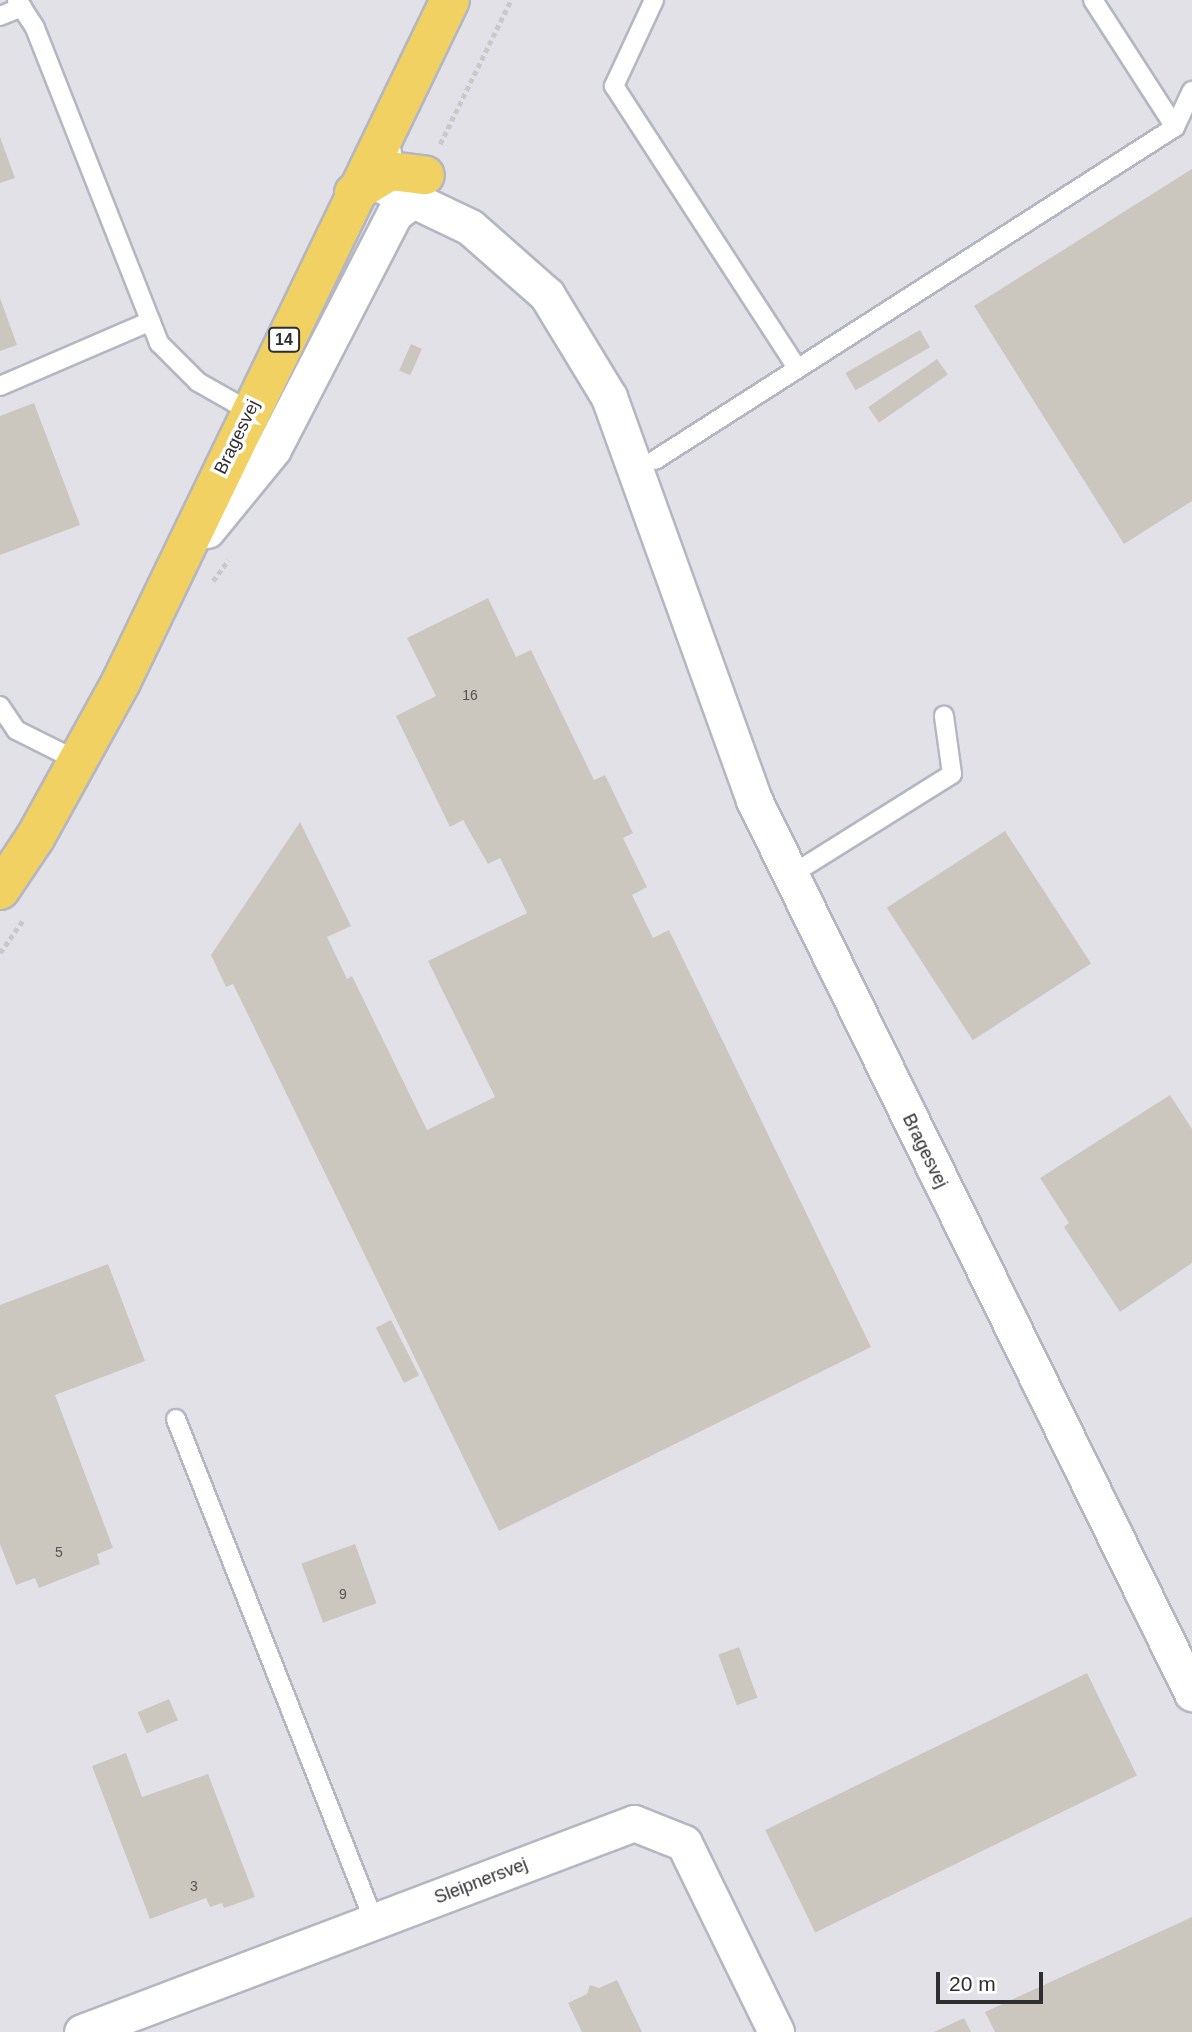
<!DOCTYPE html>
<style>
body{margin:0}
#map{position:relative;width:1192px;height:2032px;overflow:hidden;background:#efe9e1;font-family:Arial,sans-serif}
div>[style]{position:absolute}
.industrial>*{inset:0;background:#e3e1e8;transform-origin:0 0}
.building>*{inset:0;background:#cbc7bf;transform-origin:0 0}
.path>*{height:4.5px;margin-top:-2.25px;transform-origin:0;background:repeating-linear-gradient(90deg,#c9c9c9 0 5px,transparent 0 8.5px)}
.roads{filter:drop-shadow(2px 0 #b4b7c1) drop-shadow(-2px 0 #b4b7c1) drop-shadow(0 2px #b4b7c1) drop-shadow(0 -2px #b4b7c1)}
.lane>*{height:18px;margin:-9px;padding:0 9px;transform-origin:9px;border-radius:9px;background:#fff}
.street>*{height:35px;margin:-17.5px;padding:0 17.5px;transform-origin:17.5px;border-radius:17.5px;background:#fff}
.primary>*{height:38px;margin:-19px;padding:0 19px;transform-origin:19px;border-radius:19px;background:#f2d163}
span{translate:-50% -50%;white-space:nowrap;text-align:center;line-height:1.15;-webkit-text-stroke:7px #fff;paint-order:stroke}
.number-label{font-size:14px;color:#555452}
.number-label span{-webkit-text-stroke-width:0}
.shield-label span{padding:2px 5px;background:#fff;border:2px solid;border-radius:5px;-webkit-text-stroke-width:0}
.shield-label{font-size:16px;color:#2e2e2e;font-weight:700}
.street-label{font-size:18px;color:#2e2e2e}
.scale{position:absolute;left:936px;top:1972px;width:107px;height:32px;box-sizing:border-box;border:4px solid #2e2e2e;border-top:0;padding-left:9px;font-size:21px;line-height:24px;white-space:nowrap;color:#2e2e2e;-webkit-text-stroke:5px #fff;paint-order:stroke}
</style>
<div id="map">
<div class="industrial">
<i style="left:0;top:0;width:1192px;height:2032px"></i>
</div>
<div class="building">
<i style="clip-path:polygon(0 137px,15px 178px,0 183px)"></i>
<i style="clip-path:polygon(1192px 169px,1192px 501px,1124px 544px,974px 306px)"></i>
<i style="clip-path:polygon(0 298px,17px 345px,0 351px)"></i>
<i style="left:920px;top:330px;width:20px;height:86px;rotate:60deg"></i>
<i style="left:411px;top:344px;width:12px;height:29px;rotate:24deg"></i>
<i style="left:937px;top:359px;width:19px;height:84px;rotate:55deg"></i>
<i style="clip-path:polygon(34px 403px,80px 525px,0 555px,0 416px)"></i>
<i style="clip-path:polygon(488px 598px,516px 657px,531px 650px,594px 780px,605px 775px,633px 833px,623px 838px,647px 887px,632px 895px,653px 938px,669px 930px,871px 1347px,499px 1531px,233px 984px,226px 987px,211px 955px,300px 822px,351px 926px,327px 937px,347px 979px,352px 976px,427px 1130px,495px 1097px,428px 961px,527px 913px,500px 858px,488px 864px,463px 820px,450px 827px,396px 716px,436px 696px,407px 638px)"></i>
<i style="left:1005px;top:831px;width:158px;height:141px;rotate:57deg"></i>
<i style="clip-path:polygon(1170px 1095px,1192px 1129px,1192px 1263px,1120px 1312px,1064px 1227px,1069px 1223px,1040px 1178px)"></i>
<i style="clip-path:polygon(108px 1264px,145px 1361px,55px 1395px,113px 1548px,97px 1554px,100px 1564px,39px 1588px,35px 1578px,16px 1585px,0 1544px,0 1305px)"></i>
<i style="left:391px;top:1320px;width:62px;height:17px;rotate:63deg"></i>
<i style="left:355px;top:1544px;width:63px;height:57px;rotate:70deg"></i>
<i style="left:739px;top:1647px;width:54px;height:22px;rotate:70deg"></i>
<i style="left:1087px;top:1673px;width:114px;height:358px;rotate:64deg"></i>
<i style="left:169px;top:1699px;width:23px;height:34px;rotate:67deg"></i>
<i style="clip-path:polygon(126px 1753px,142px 1797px,208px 1774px,255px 1897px,224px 1908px,222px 1903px,210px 1907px,206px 1898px,150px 1919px,92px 1766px)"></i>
<i style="clip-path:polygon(1192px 1917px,1192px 2032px,995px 2032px,985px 2012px)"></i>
<i style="clip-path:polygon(617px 1980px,642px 2032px,582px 2032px,568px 2003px,587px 1994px,590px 1985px,599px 1988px)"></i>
<i style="clip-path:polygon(964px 2018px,971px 2032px,934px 2032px)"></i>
</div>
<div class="path">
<i style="left:440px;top:144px;width:161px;rotate:-63.8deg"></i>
<i style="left:213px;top:581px;width:26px;rotate:-54deg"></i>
<i style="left:0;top:953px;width:39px;rotate:-55deg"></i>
</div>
<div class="roads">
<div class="lane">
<i style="left:17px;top:0;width:33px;rotate:57deg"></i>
<i style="left:35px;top:28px;width:339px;rotate:68.5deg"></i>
<i style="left:159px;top:343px;width:55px;rotate:45deg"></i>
<i style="left:198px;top:382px;width:59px;rotate:29.6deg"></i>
<i style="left:654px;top:0;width:95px;rotate:114.9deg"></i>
<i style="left:614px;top:86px;width:334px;rotate:57deg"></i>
<i style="left:1093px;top:0;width:151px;rotate:57.2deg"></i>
<i style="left:0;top:16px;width:24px;rotate:-22deg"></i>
<i style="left:0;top:386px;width:164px;rotate:-23.3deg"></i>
<i style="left:655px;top:460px;width:617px;rotate:-32.63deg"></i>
<i style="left:1175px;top:127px;width:40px;rotate:-65deg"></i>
<i style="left:0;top:706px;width:29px;rotate:56deg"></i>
<i style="left:16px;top:730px;width:69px;rotate:26.6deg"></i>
<i style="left:791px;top:875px;width:190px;rotate:-32.1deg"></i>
<i style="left:952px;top:774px;width:59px;rotate:-97.9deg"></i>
<i style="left:176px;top:1419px;width:540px;rotate:68.47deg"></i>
</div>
<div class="street">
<i style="left:383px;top:153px;width:12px;rotate:121deg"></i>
<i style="left:377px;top:163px;width:24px;rotate:73deg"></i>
<i style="left:384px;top:186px;width:95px;rotate:25.5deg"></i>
<i style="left:470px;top:227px;width:103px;rotate:41.4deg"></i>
<i style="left:547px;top:295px;width:119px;rotate:58.7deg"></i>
<i style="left:609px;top:397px;width:428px;rotate:70.2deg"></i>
<i style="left:754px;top:800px;width:995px;rotate:63.87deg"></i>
<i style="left:207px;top:530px;width:104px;rotate:-50.8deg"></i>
<i style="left:273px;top:449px;width:266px;rotate:-62.7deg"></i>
<i style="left:395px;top:213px;width:24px;rotate:-36deg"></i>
<i style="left:82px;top:2032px;width:590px;rotate:-20.74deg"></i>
<i style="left:634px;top:1823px;width:54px;rotate:21.8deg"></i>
<i style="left:684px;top:1843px;width:210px;rotate:64deg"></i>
</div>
<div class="primary">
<i style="left:354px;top:193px;width:42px;rotate:-31.4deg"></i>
<i style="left:390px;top:171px;width:35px;rotate:7deg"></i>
<i style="left:0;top:890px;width:63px;rotate:-56.1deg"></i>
<i style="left:35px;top:838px;width:178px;rotate:-61.1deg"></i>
<i style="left:121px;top:682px;width:757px;rotate:-64.25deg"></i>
</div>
</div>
<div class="number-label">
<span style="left:470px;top:695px">16</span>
<span style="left:59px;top:1552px">5</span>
<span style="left:343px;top:1594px">9</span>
<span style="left:194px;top:1886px">3</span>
</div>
<div class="shield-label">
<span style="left:284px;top:340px">14</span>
</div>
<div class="street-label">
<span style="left:237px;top:437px;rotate:-64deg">Bragesvej</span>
<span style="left:925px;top:1151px;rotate:64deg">Bragesvej</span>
<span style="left:481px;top:1881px;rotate:-21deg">Sleipnersvej</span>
</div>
<div class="scale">20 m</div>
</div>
